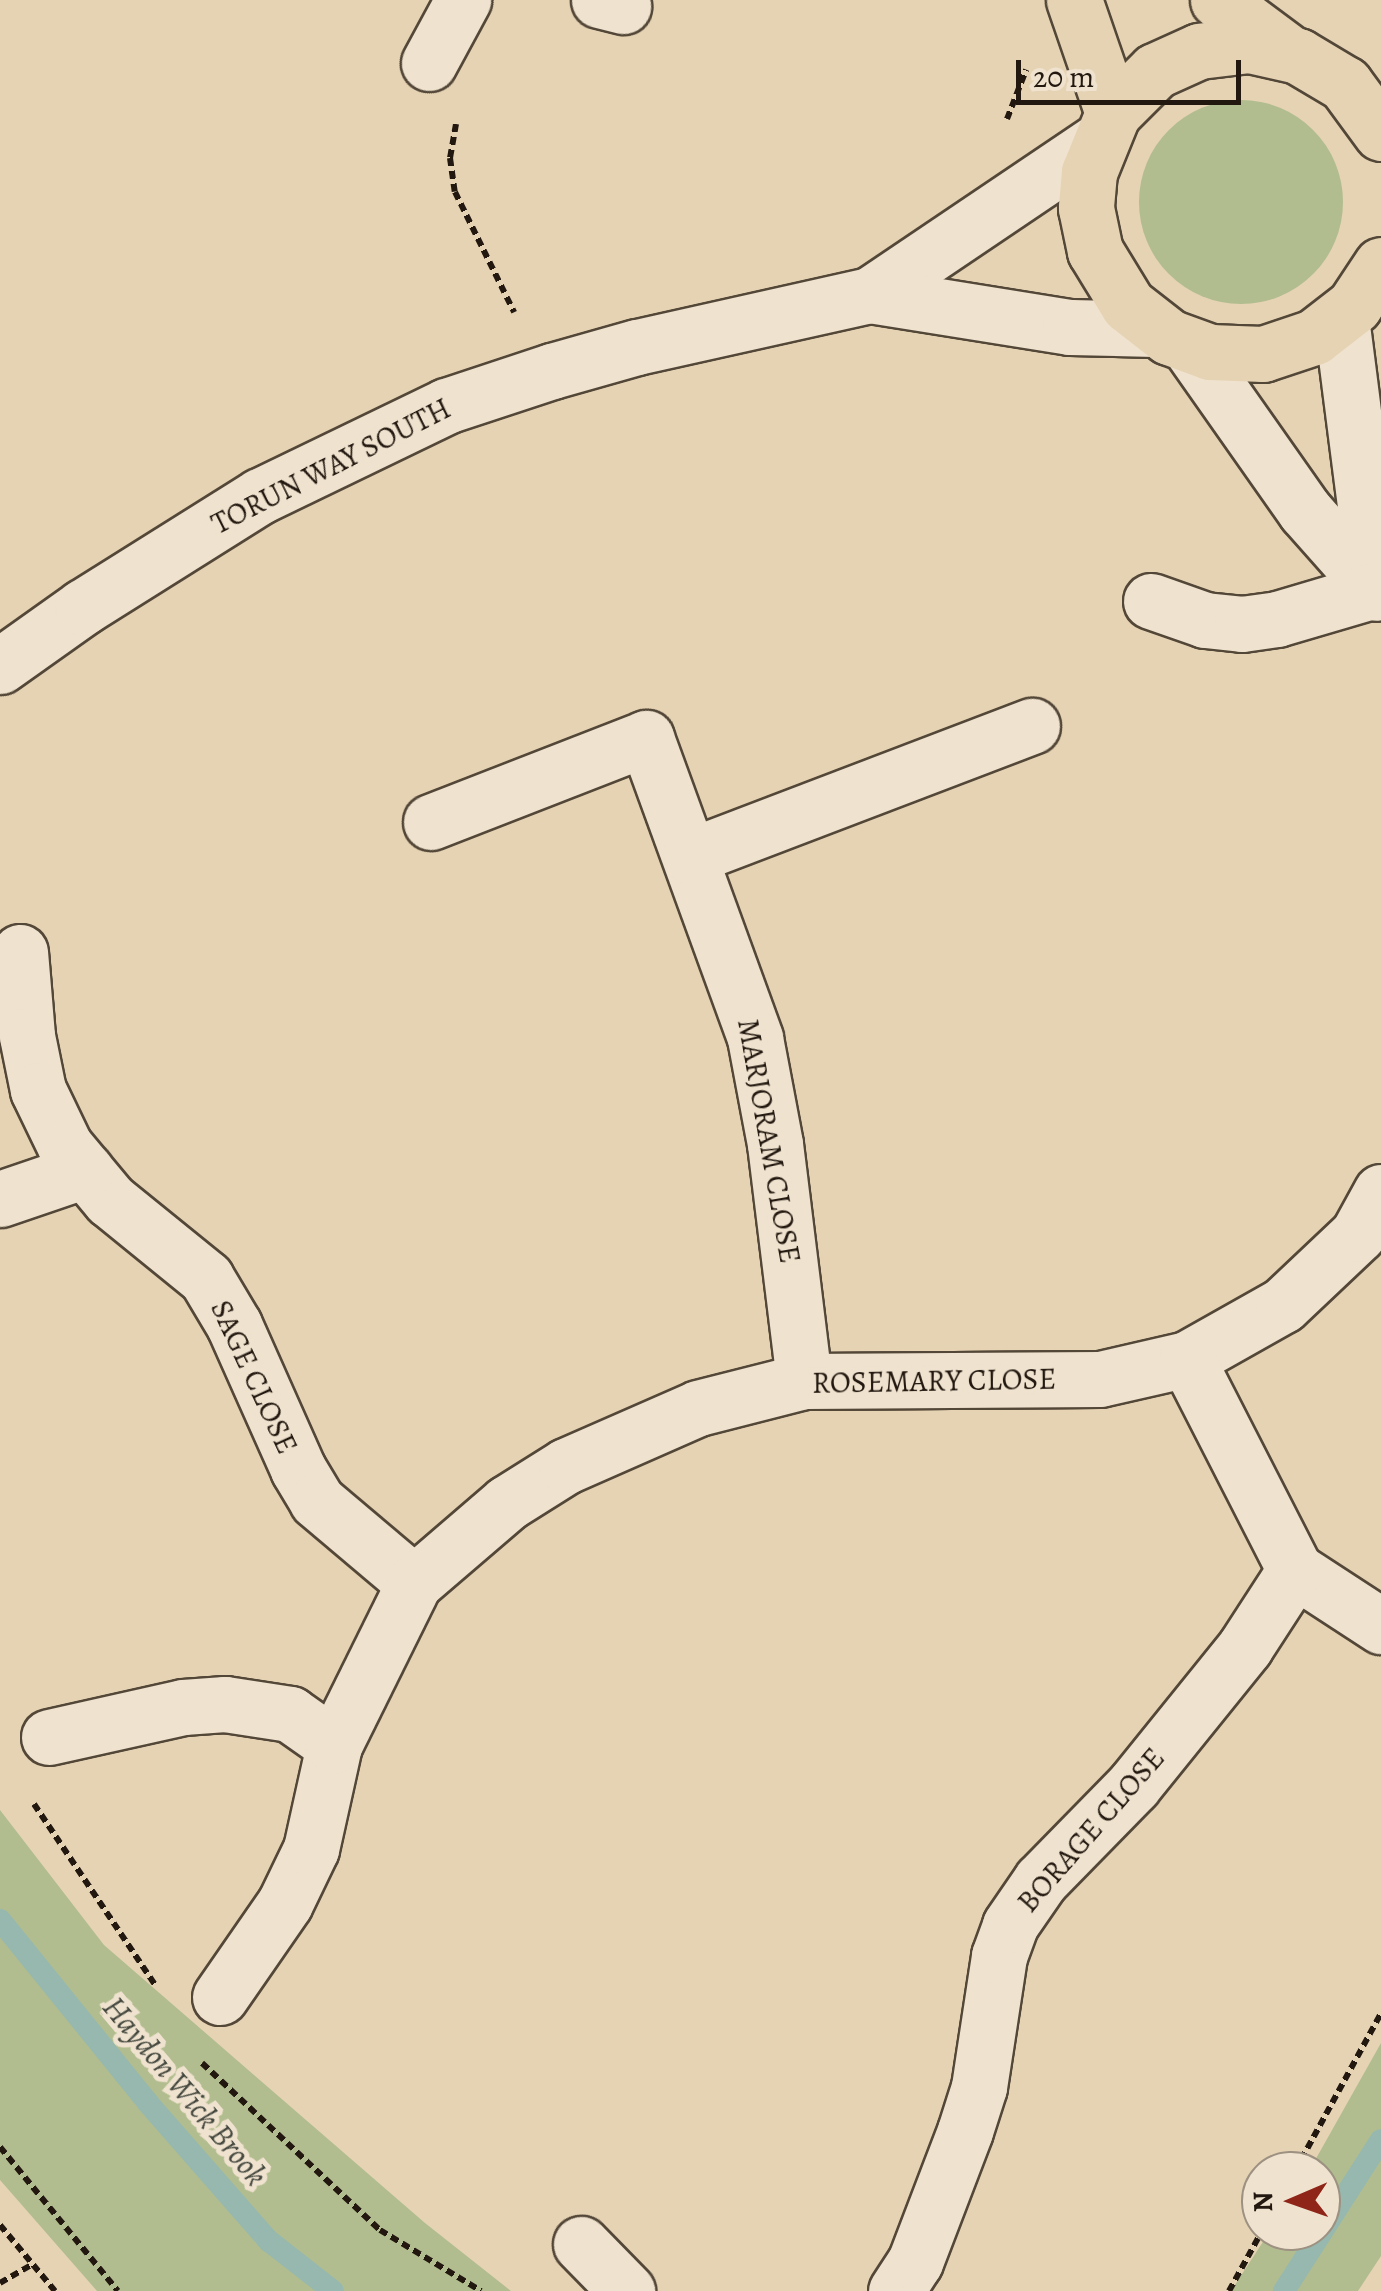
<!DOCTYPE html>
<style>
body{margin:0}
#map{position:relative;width:1381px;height:2291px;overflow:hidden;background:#e6d3b4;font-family:Alegreya,serif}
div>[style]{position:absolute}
.green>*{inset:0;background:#b2bd8f}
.round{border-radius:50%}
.stream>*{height:22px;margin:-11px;padding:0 11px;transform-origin:11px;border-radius:11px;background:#96b8ae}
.path>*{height:6px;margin-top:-3px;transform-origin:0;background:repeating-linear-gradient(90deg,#22180f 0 8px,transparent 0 13px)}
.roads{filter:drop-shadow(2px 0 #534738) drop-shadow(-2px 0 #534738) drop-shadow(0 2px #534738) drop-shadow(0 -2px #534738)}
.minor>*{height:55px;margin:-27.5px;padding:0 27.5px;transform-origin:27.5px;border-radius:27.5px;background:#efe2ce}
.major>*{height:55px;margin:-27.5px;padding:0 27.5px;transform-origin:27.5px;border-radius:27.5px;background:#e6d3b4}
span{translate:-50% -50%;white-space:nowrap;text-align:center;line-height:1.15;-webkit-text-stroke:10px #efe2ce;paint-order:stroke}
.street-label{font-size:30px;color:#22180f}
.water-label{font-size:32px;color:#45483f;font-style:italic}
.north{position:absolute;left:1241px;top:2151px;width:100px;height:100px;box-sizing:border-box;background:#efe2ce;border:2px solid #9d9182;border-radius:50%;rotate:268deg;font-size:28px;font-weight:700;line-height:40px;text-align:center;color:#22180f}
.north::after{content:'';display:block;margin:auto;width:35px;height:45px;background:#8f2418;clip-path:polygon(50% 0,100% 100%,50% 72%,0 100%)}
.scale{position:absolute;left:1016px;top:60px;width:225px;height:45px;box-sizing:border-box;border:5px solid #22180f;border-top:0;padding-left:12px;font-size:30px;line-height:35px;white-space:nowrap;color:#22180f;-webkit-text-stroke:8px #efe2ce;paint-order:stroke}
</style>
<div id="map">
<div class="green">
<i class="round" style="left:1139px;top:100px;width:204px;height:204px"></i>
<i style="clip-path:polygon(0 1810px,104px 1945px,425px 2223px,511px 2291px,97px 2291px,0 2180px)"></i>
<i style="clip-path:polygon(1381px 2043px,1381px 2256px,1358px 2291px,1231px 2291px,1270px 2231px,1321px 2231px,1321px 2171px,1309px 2171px)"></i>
</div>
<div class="stream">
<i style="left:0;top:1920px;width:235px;rotate:51deg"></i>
<i style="left:148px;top:2103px;width:184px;rotate:48.8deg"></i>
<i style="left:269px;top:2241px;width:81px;rotate:38deg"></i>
<i style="left:1284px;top:2291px;width:179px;rotate:-57.3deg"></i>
</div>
<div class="path">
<i style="left:1007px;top:119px;width:53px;rotate:-68.8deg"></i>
<i style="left:456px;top:124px;width:35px;rotate:100deg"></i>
<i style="left:450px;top:158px;width:34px;rotate:82deg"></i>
<i style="left:455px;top:192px;width:134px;rotate:63.8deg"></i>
<i style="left:34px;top:1804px;width:218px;rotate:56.2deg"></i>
<i style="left:202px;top:2063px;width:244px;rotate:43.2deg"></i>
<i style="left:380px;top:2230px;width:118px;rotate:31.1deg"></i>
<i style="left:0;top:2147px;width:186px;rotate:50.7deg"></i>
<i style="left:1295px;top:2171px;width:180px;rotate:-61.4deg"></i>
<i style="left:0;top:2225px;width:86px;rotate:50.2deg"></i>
<i style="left:0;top:2283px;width:38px;rotate:-30deg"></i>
<i style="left:1229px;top:2291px;width:68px;rotate:-61.2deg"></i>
</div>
<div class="roads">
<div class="minor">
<i style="left:599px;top:0;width:25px;rotate:14deg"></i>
<i style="left:429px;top:63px;width:72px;rotate:-61.6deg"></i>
<i style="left:870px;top:295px;width:275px;rotate:-34deg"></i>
<i style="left:1341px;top:318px;width:277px;rotate:82.7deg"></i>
<i style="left:1189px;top:346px;width:202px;rotate:54.9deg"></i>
<i style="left:1305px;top:511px;width:106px;rotate:48.5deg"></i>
<i style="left:1151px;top:601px;width:57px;rotate:19.4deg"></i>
<i style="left:1205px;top:620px;width:37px;rotate:6deg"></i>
<i style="left:1242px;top:624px;width:35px;rotate:-8deg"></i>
<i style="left:1277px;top:619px;width:102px;rotate:-16.5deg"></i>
<i style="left:0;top:666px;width:102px;rotate:-35.4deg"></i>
<i style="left:83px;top:607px;width:209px;rotate:-32.1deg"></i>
<i style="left:260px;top:496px;width:207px;rotate:-25.8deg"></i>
<i style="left:446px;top:406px;width:112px;rotate:-18.3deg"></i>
<i style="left:552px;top:371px;width:88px;rotate:-15.8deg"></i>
<i style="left:637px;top:347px;width:239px;rotate:-12.6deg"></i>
<i style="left:870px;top:295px;width:203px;rotate:9.1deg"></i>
<i style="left:1070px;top:327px;width:85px;rotate:1.3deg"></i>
<i style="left:431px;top:822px;width:231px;rotate:-21.3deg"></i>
<i style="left:646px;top:738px;width:319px;rotate:70deg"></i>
<i style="left:755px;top:1038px;width:108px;rotate:79.3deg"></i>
<i style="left:775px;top:1144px;width:239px;rotate:83deg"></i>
<i style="left:691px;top:856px;width:365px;rotate:-20.9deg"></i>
<i style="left:20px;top:952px;width:84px;rotate:85.2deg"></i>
<i style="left:27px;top:1036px;width:55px;rotate:78.5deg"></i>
<i style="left:38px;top:1090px;width:62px;rotate:64.3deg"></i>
<i style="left:65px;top:1146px;width:70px;rotate:50.2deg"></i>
<i style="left:110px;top:1200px;width:124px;rotate:39.1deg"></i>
<i style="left:206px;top:1278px;width:55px;rotate:59.2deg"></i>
<i style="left:234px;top:1325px;width:158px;rotate:66deg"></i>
<i style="left:298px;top:1469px;width:37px;rotate:59deg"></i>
<i style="left:317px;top:1501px;width:127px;rotate:40.2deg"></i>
<i style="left:0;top:1199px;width:90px;rotate:-18.8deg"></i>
<i style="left:1295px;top:1570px;width:103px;rotate:33.1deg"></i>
<i style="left:49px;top:1737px;width:137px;rotate:-12.6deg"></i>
<i style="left:183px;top:1707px;width:42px;rotate:-4.1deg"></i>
<i style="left:225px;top:1704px;width:66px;rotate:8.7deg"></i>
<i style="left:290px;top:1714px;width:54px;rotate:35.2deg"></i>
<i style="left:220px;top:1997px;width:114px;rotate:-55.3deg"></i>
<i style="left:285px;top:1903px;width:60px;rotate:-64.3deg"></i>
<i style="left:311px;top:1849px;width:107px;rotate:-77.5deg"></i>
<i style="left:334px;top:1745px;width:181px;rotate:-63.7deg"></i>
<i style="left:414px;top:1583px;width:123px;rotate:-40.7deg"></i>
<i style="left:507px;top:1503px;width:70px;rotate:-32.1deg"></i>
<i style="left:566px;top:1466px;width:144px;rotate:-23.7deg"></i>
<i style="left:698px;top:1408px;width:109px;rotate:-14.3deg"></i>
<i style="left:804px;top:1381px;width:296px;rotate:-0.4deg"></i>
<i style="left:1100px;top:1379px;width:89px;rotate:-12.9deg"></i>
<i style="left:1187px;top:1359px;width:110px;rotate:-29.4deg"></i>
<i style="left:1283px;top:1305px;width:103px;rotate:-43.4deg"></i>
<i style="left:1358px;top:1234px;width:48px;rotate:-61.3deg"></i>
<i style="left:581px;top:2244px;width:66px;rotate:45.6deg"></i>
<i style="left:896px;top:2291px;width:35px;rotate:-57deg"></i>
<i style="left:915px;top:2262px;width:140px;rotate:-69.1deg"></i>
<i style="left:965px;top:2131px;width:46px;rotate:-72.3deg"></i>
<i style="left:979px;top:2087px;width:133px;rotate:-81.3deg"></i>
<i style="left:999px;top:1956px;width:33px;rotate:-70deg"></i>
<i style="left:1010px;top:1925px;width:55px;rotate:-55.4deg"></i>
<i style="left:1041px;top:1880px;width:132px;rotate:-45.6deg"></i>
<i style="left:1133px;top:1786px;width:179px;rotate:-51.1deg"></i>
<i style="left:1245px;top:1647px;width:92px;rotate:-57deg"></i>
<i style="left:1295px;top:1570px;width:237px;rotate:-117.1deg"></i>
</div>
<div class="major">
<i style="left:1074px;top:0;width:120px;rotate:71deg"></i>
<i style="left:1218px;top:0;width:84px;rotate:36.7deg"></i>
<i style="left:1381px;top:133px;width:61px;rotate:-126.3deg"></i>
<i style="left:1345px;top:84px;width:55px;rotate:-149.2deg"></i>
<i style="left:1298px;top:56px;width:50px;rotate:-167.3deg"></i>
<i style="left:1249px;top:45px;width:50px;rotate:173.2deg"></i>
<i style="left:1199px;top:51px;width:48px;rotate:155.6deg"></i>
<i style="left:1155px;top:71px;width:59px;rotate:135deg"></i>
<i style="left:1113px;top:113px;width:64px;rotate:112.1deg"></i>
<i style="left:1089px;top:172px;width:36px;rotate:95deg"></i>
<i style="left:1086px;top:208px;width:44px;rotate:78.2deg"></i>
<i style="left:1095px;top:251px;width:63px;rotate:58.6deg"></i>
<i style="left:1128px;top:305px;width:52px;rotate:38deg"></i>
<i style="left:1169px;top:337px;width:44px;rotate:20.1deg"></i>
<i style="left:1210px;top:352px;width:53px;rotate:2.2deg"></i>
<i style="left:1263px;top:354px;width:54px;rotate:-18.4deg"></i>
<i style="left:1314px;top:337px;width:51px;rotate:-37.8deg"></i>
<i style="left:1354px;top:306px;width:49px;rotate:-56.6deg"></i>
</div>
</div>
<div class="street-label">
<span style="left:331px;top:466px;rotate:-27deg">TORUN WAY SOUTH</span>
<span style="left:769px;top:1141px;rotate:80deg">MARJORAM CLOSE</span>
<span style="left:254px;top:1377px;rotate:65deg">SAGE CLOSE</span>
<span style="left:934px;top:1381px;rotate:-1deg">ROSEMARY CLOSE</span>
<span style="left:1091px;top:1830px;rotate:-49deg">BORAGE CLOSE</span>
</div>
<div class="water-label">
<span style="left:185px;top:2091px;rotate:50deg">Haydon Wick Brook</span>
</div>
<div class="north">N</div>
<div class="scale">20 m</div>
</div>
